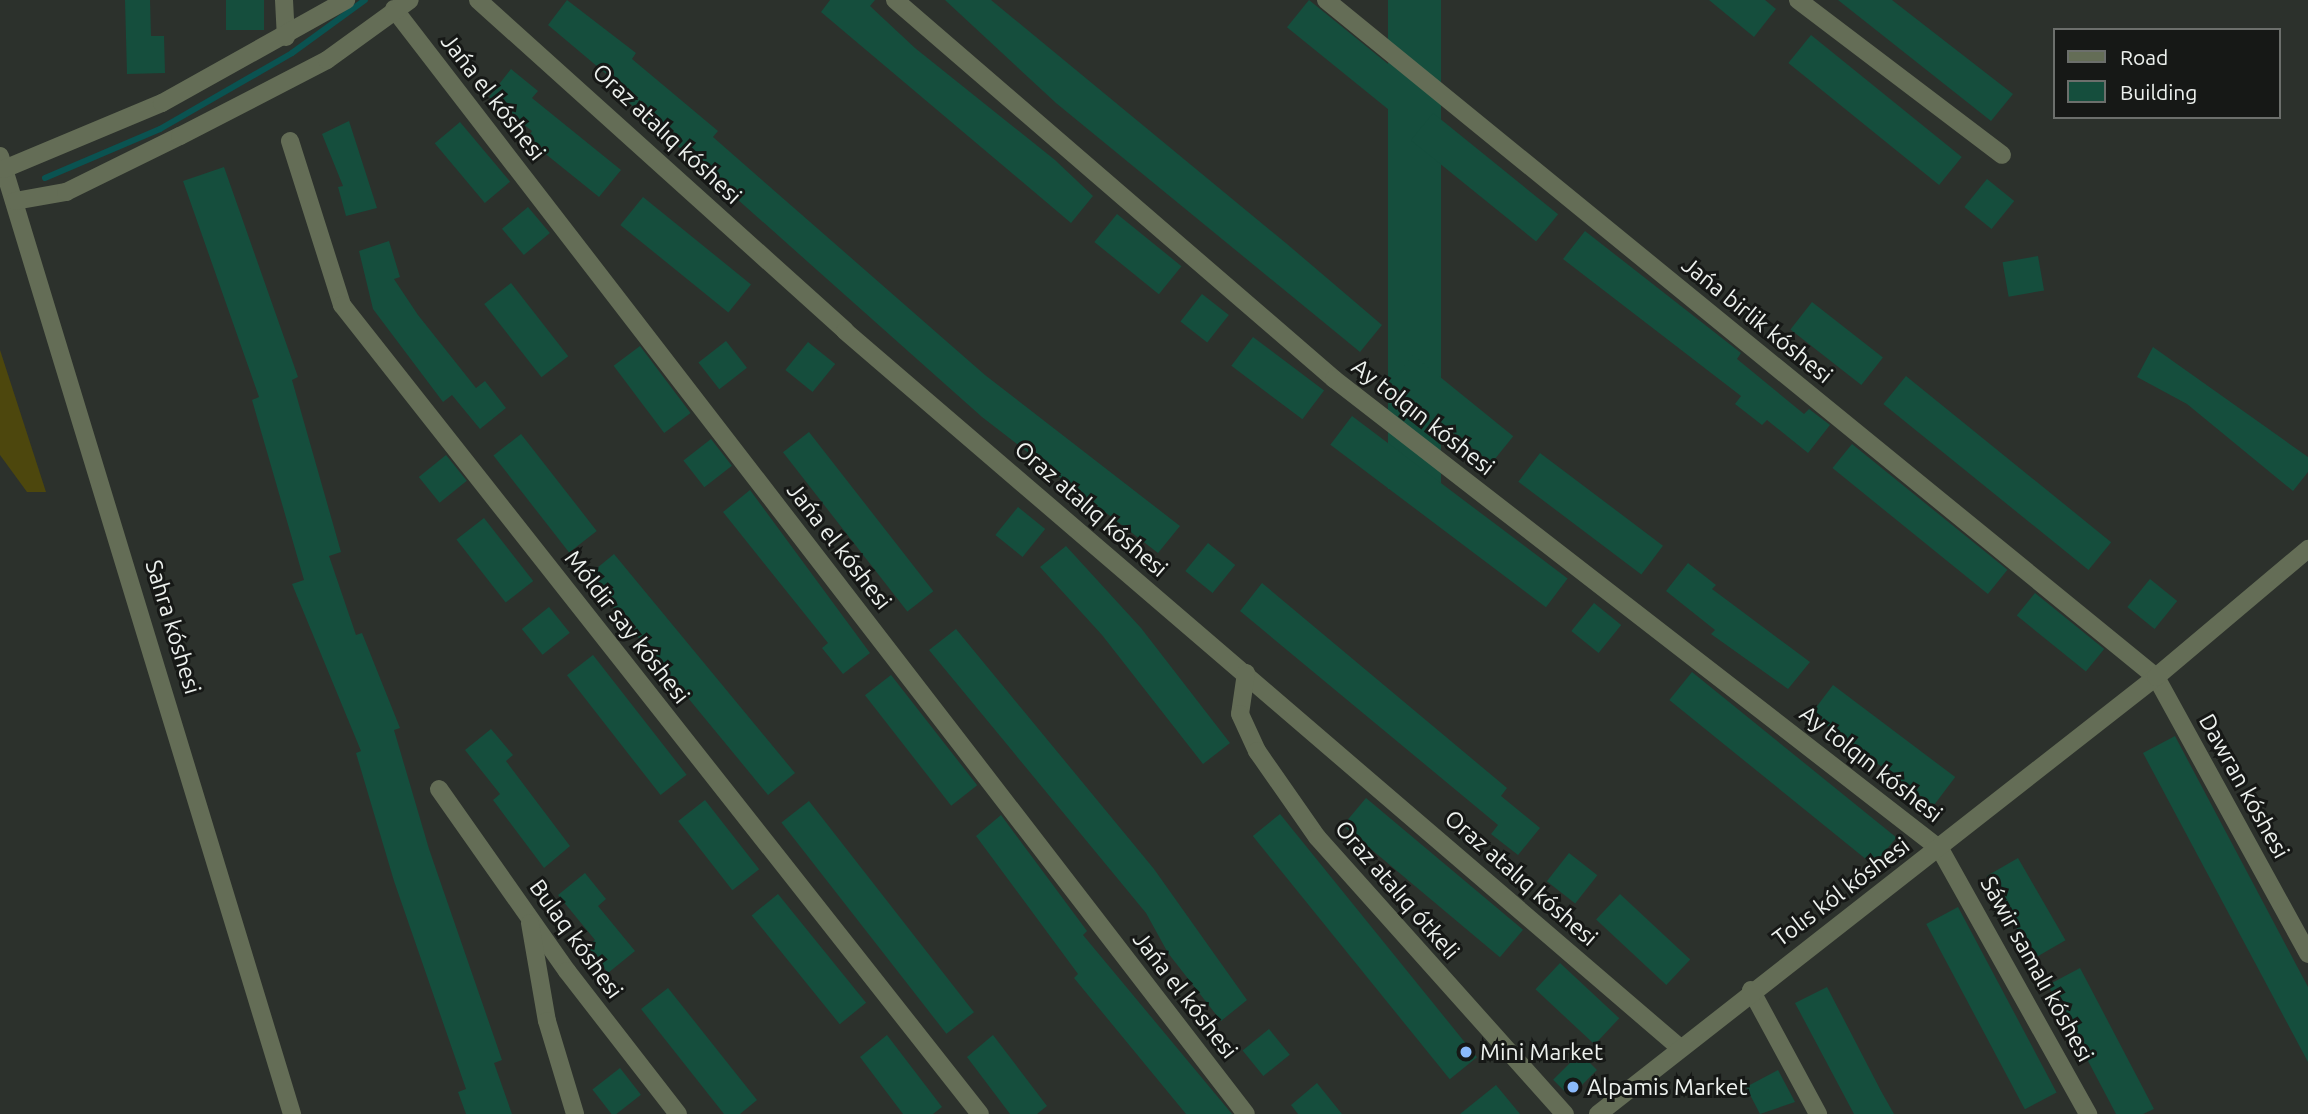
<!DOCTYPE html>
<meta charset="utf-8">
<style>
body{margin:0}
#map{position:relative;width:2308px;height:1114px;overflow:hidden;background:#2c312c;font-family:Ubuntu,sans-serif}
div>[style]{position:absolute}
.green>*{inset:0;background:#4d470d}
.stream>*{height:6px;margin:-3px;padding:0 3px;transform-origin:3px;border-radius:3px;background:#0a5351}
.building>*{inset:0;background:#154e3d;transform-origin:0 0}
.minor>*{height:18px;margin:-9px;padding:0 9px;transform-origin:9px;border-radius:9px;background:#646d56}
.dots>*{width:19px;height:19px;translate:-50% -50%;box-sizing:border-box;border:4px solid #161816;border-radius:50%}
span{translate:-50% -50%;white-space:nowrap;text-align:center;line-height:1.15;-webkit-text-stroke:6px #161816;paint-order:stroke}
.street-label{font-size:23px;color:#edf1ee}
.poi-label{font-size:23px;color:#edf1ee}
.left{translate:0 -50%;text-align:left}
.legend{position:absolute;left:2053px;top:28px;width:228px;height:91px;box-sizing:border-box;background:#161816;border:2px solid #6c6f6c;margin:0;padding:9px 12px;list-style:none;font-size:21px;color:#edf1ee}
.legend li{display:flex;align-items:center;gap:14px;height:35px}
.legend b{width:35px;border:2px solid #6c6f6c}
</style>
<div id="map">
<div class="green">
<i style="clip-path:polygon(0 350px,46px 492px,27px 492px,0 455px)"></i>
</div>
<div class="stream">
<i style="left:45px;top:178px;width:125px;rotate:-23.1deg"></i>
<i style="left:160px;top:129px;width:152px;rotate:-29.9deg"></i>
<i style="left:292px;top:53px;width:90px;rotate:-36deg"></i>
</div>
<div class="building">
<i style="clip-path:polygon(125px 0,150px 0,151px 36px,164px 36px,165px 73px,127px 74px)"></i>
<i style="left:226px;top:0;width:38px;height:30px"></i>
<i style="clip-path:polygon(567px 0,636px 53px,632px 59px,718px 131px,713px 137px,985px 375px,1180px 526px,1158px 553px,982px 417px,626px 100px,630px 94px,548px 25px)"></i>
<i style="clip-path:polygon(830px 0,875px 0,870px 6px,915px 48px,1055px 160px,1093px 196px,1071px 223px,821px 12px)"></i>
<i style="clip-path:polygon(945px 0,991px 0,1287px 244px,1382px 325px,1360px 352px,1056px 103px)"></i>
<i style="left:1309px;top:0;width:137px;height:35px;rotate:39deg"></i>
<i style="left:1388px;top:0;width:53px;height:489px"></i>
<i style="clip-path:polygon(1709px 0,1765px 0,1776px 9px,1754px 37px)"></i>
<i style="clip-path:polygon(1838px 0,1892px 0,2013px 94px,1991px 121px)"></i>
<i style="left:1811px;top:35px;width:194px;height:36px;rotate:39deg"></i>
<i style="clip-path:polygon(511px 69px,538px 91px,532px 98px,621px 170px,599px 197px,527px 139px,532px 131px,489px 97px)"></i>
<i style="left:1433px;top:113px;width:161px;height:35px;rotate:39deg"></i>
<i style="clip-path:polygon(349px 121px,377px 208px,346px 216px,338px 187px,343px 186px,322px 134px)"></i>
<i style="left:460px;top:122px;width:78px;height:33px;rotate:50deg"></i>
<i style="clip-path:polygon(224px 167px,298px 377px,292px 380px,341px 552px,329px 556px,356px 635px,362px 633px,400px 728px,394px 730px,429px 849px,502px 1060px,494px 1063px,512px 1114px,466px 1114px,458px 1092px,466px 1089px,394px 881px,356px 753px,361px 751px,292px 584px,304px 580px,252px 400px,259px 397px,183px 181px)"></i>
<i style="left:1987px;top:179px;width:35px;height:36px;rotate:39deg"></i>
<i style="left:643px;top:197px;width:139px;height:36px;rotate:39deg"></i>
<i style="left:528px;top:207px;width:34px;height:34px;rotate:50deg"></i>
<i style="left:1117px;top:214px;width:83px;height:36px;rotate:39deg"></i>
<i style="clip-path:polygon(1585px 231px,1741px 353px,1737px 359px,1804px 414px,1809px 409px,1830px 425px,1808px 453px,1767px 420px,1762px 425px,1735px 404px,1741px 396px,1563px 259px)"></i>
<i style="clip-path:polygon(389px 241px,400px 277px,394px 279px,418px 315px,476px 388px,485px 381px,506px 408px,480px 429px,452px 395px,443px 402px,373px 309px,359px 251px)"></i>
<i style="left:2038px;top:256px;width:35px;height:36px;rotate:80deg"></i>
<i style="left:511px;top:283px;width:93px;height:34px;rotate:52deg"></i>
<i style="left:1202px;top:294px;width:34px;height:35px;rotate:38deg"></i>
<i style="left:1812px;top:302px;width:90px;height:35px;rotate:38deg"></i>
<i style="left:1253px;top:337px;width:89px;height:36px;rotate:37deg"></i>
<i style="left:726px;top:341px;width:34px;height:35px;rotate:52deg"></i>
<i style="left:808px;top:342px;width:35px;height:36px;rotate:39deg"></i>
<i style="left:640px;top:346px;width:84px;height:33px;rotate:53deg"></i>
<i style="clip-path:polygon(2153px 347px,2308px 457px,2308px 472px,2293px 491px,2187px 404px,2137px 377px)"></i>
<i style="left:1413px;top:355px;width:129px;height:35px;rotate:39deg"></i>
<i style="left:1906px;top:376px;width:264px;height:36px;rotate:39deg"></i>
<i style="left:1352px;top:416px;width:270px;height:36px;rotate:37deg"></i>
<i style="left:809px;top:432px;width:202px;height:33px;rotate:52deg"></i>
<i style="left:521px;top:434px;width:123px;height:35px;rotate:52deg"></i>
<i style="left:711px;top:439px;width:34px;height:35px;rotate:52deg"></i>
<i style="left:1852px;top:444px;width:200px;height:31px;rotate:39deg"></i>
<i style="left:1540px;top:453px;width:154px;height:36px;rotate:37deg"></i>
<i style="left:446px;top:455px;width:33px;height:35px;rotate:51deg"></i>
<i style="clip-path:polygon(750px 490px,870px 653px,843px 674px,822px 648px,828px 643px,723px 512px)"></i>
<i style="left:1018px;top:507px;width:35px;height:36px;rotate:39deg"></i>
<i style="left:484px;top:518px;width:80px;height:35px;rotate:52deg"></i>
<i style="left:1208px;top:543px;width:35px;height:36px;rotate:39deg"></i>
<i style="clip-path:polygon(1066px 546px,1141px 628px,1230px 743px,1203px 764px,1102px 635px,1040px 567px)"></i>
<i style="clip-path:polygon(614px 554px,795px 773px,768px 795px,599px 590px,591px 573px)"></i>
<i style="clip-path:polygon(1688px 563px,1716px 585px,1712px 589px,1810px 662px,1788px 689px,1711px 634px,1715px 630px,1666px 591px)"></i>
<i style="left:2150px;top:579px;width:35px;height:36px;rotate:39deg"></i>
<i style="clip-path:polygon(1262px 583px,1507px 788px,1501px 796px,1540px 828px,1518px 855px,1491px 834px,1498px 825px,1240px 611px)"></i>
<i style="left:2035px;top:593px;width:89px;height:29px;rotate:39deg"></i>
<i style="left:1594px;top:603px;width:35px;height:36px;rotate:39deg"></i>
<i style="left:549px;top:607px;width:33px;height:35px;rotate:51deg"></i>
<i style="clip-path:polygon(956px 629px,1154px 869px,1247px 1000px,1221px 1021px,1168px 953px,1146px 913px,929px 650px)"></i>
<i style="left:593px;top:655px;width:152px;height:33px;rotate:52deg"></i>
<i style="left:1692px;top:672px;width:263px;height:36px;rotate:39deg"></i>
<i style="left:891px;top:675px;width:140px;height:33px;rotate:52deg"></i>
<i style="left:1833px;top:685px;width:153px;height:36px;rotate:37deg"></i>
<i style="clip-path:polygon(491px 729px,513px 755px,506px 761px,570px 846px,544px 868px,493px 800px,500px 794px,465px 750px)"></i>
<i style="clip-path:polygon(2175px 736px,2308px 987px,2308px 1062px,2143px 753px)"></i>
<i style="left:1366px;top:798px;width:205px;height:36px;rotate:40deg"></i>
<i style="left:705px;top:800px;width:88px;height:34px;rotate:52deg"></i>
<i style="left:809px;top:801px;width:268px;height:35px;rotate:52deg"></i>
<i style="left:1280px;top:814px;width:313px;height:35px;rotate:51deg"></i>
<i style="clip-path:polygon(1001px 815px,1087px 931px,1083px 935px,1232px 1114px,1186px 1114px,1074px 978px,1078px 974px,976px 836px)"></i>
<i style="left:1569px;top:853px;width:36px;height:36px;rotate:38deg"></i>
<i style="left:2018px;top:858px;width:95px;height:36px;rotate:60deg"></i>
<i style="clip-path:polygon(585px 873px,606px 899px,598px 906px,635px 951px,608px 973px,587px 946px,595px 940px,558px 895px)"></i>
<i style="left:778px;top:894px;width:140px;height:34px;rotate:51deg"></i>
<i style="left:1620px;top:894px;width:96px;height:35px;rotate:43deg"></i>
<i style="left:1958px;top:907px;width:210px;height:36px;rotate:62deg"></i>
<i style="left:1560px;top:963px;width:81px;height:36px;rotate:43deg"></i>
<i style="clip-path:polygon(2080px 968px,2154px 1109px,2143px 1114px,2116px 1114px,2048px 985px)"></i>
<i style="clip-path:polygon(1827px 987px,1881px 1091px,1894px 1114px,1854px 1114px,1812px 1035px,1795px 1003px)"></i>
<i style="clip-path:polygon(668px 988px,757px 1100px,740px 1114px,724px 1114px,641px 1009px)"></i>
<i style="left:1269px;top:1029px;width:33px;height:34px;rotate:51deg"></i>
<i style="clip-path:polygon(887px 1035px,942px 1107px,933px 1114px,903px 1114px,860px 1057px)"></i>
<i style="clip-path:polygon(993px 1035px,1047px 1106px,1037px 1114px,1010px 1114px,967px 1057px)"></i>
<i style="left:1580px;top:1053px;width:24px;height:38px;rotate:45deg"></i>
<i style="left:620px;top:1068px;width:34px;height:35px;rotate:52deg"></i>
<i style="clip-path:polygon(1778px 1070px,1795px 1102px,1760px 1114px,1746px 1087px)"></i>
<i style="clip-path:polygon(1317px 1083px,1342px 1114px,1298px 1114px,1291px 1105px)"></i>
<i style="clip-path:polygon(1496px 1085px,1520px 1114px,1460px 1114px)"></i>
</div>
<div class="minor">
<i style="left:284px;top:0;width:37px;rotate:87deg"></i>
<i style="left:478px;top:0;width:494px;rotate:42deg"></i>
<i style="left:845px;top:331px;width:1099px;rotate:40.65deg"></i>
<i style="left:895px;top:0;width:580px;rotate:40.8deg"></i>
<i style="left:1334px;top:379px;width:767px;rotate:37.8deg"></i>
<i style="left:1940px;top:849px;width:304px;rotate:60.8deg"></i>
<i style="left:1326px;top:0;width:1071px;rotate:39.2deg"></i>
<i style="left:2156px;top:677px;width:316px;rotate:61.2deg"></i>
<i style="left:1798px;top:0;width:256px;rotate:37.2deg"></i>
<i style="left:394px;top:9px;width:1395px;rotate:52.37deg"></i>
<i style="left:290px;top:141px;width:172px;rotate:72.4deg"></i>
<i style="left:342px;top:305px;width:1030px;rotate:51.74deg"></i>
<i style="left:0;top:156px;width:1002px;rotate:73.05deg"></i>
<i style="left:4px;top:169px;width:171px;rotate:-22.7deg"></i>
<i style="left:162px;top:103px;width:211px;rotate:-29.2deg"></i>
<i style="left:15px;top:201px;width:52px;rotate:-10deg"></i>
<i style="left:66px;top:192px;width:127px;rotate:-26.2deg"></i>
<i style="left:180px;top:136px;width:165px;rotate:-27.3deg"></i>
<i style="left:327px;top:60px;width:102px;rotate:-35.9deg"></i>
<i style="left:1246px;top:673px;width:41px;rotate:98.3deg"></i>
<i style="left:1240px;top:714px;width:41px;rotate:65.3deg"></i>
<i style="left:1257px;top:751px;width:105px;rotate:55.1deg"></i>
<i style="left:1317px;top:837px;width:372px;rotate:48.2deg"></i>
<i style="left:439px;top:789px;width:223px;rotate:54.9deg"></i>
<i style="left:567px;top:971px;width:181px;rotate:52.2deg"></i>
<i style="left:530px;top:923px;width:99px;rotate:80.2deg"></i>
<i style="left:547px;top:1021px;width:97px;rotate:73.2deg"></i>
<i style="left:1751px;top:990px;width:141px;rotate:61.6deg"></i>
<i style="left:1598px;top:1114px;width:709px;rotate:-38.07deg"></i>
<i style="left:2156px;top:677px;width:199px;rotate:-40.1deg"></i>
</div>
<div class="dots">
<i style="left:1466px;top:1052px;background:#8bbafc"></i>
<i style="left:1573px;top:1087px;background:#8bbafc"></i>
</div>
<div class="street-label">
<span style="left:493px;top:97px;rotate:52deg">Jańa el kóshesi</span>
<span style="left:667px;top:134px;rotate:43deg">Oraz atalıq kóshesi</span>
<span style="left:1757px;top:320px;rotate:39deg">Jańa birlik kóshesi</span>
<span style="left:1423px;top:417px;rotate:38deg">Ay tolqın kóshesi</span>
<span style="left:1091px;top:509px;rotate:41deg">Oraz atalıq kóshesi</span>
<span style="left:839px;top:546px;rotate:52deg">Jańa el kóshesi</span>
<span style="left:173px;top:627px;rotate:73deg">Sahra kóshesi</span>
<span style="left:627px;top:627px;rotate:52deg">Móldir say kóshesi</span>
<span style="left:1871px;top:764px;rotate:38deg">Ay tolqın kóshesi</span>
<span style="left:2244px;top:786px;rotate:61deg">Dawran kóshesi</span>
<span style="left:1521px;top:878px;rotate:41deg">Oraz atalıq kóshesi</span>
<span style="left:1397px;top:890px;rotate:49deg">Oraz atalıq ótkeli</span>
<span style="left:1841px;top:892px;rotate:-37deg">Tolıs kól kóshesi</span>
<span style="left:576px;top:939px;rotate:54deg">Bulaq kóshesi</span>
<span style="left:2037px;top:969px;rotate:61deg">Sáwir samalı kóshesi</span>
<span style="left:1185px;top:995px;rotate:52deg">Jańa el kóshesi</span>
</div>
<div class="poi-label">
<span class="left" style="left:1480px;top:1052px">Mini Market</span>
<span class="left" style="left:1587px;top:1087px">Alpamis Market</span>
</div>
<ul class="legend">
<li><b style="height:9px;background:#646d56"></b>Road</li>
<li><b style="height:19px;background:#154e3d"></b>Building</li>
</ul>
</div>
